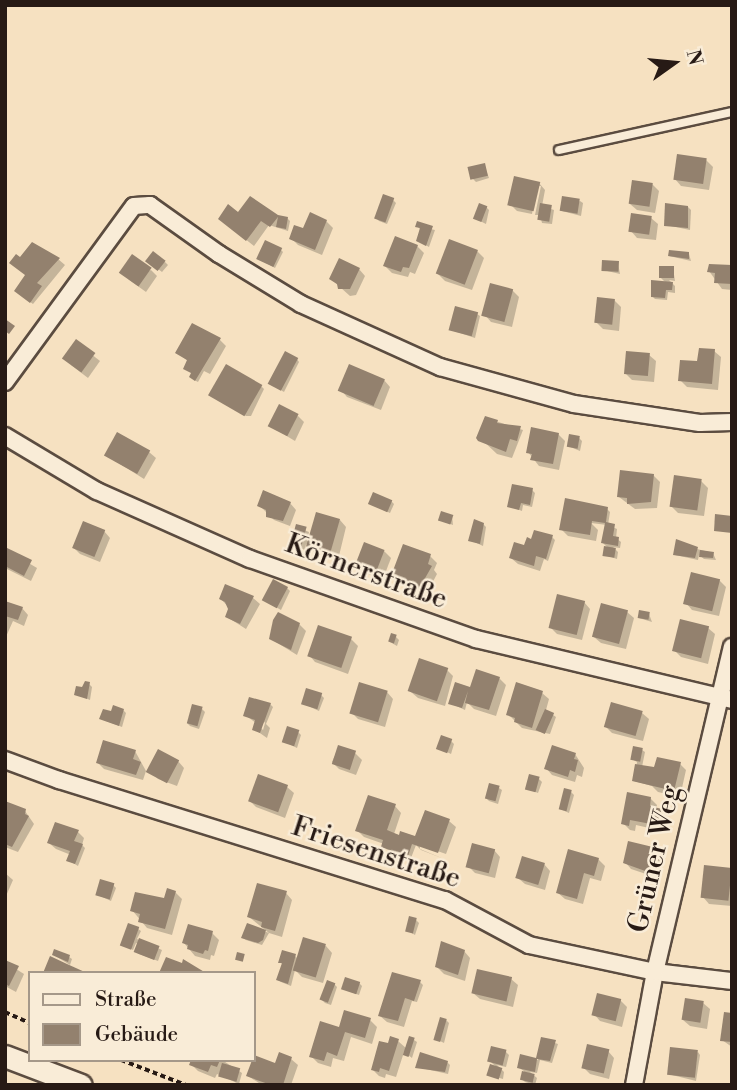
<!DOCTYPE html>
<meta charset="utf-8">
<style>
body{margin:0}
#map{position:relative;width:737px;height:1090px;overflow:hidden;background:#f6e1c1;font-family:"Libre Bodoni",serif}
div>[style]{position:absolute}
.shadow>*{inset:0;background:#0003}
.building>*{inset:0;background:#93816e;transform-origin:0 0}
.path>*{height:3.5px;margin-top:-1.75px;transform-origin:0;background:repeating-linear-gradient(90deg,#271a15 0 5px,transparent 0 8.5px)}
.roads{filter:drop-shadow(2px 0 #5b4c40) drop-shadow(-2px 0 #5b4c40) drop-shadow(0 2px #5b4c40) drop-shadow(0 -2px #5b4c40)}
.lane>*{height:8px;margin:-4px;padding:0 4px;transform-origin:4px;border-radius:4px;background:#f9ecd7}
.street>*{height:16px;margin:-8px;padding:0 8px;transform-origin:8px;border-radius:8px;background:#f9ecd7}
.secondary>*{height:21px;margin:-10.5px;padding:0 10.5px;transform-origin:10.5px;border-radius:10.5px;background:#f9ecd7}
span{translate:-50% -50%;white-space:nowrap;text-align:center;line-height:1.15;-webkit-text-stroke:5px #f9ecd7;paint-order:stroke}
.street-label{font-size:28px;color:#271a15}
.frame{position:absolute;inset:0;border:7px solid #271a15;pointer-events:none}
.legend{position:absolute;left:28px;top:971px;width:228px;height:91px;box-sizing:border-box;background:#f9ecd7;border:2px solid #a59889;margin:0;padding:9px 12px;list-style:none;font-size:21px;color:#271a15}
.legend li{display:flex;align-items:center;gap:14px;height:35px}
.legend b{width:35px;border:2px solid #a59889}
.north{position:absolute;left:639px;top:28px;width:70px;height:70px;-webkit-text-stroke:5px #f9ecd7;paint-order:stroke;rotate:75deg;font-size:19px;font-weight:700;line-height:28px;text-align:center;color:#271a15}
.north::after{content:'';display:block;margin:auto;width:24px;height:32px;background:#271a15;clip-path:polygon(50% 0,100% 100%,50% 72%,0 100%)}
</style>
<div id="map">
<div class="shadow">
<i style="clip-path:polygon(706px 160px,713px 167px,709px 190px,681px 186px,675px 179px)"></i>
<i style="clip-path:polygon(484px 165px,489px 178px,476px 182px,473px 179px)"></i>
<i style="clip-path:polygon(539px 183px,545px 190px,542px 206px,554px 210px,552px 224px,542px 223px,540px 215px,535px 215px,541px 186px,537px 186px,532px 214px,517px 211px,510px 204px)"></i>
<i style="clip-path:polygon(652px 184px,659px 191px,655px 213px,637px 210px,630px 204px)"></i>
<i style="clip-path:polygon(393px 200px,396px 203px,387px 224px,379px 221px,376px 218px)"></i>
<i style="clip-path:polygon(580px 201px,583px 203px,581px 216px,562px 211px)"></i>
<i style="clip-path:polygon(486px 207px,489px 210px,486px 224px,476px 219px)"></i>
<i style="clip-path:polygon(688px 207px,691px 210px,690px 230px,666px 225px)"></i>
<i style="clip-path:polygon(238px 214px,287px 218px,290px 221px,288px 231px,269px 225px,254px 246px,220px 219px)"></i>
<i style="clip-path:polygon(651px 218px,658px 224px,656px 240px,637px 238px,631px 231px)"></i>
<i style="clip-path:polygon(326px 221px,333px 228px,322px 255px,298px 245px,291px 238px)"></i>
<i style="clip-path:polygon(417px 226px,435px 230px,429px 247px,418px 241px,420px 229px)"></i>
<i style="clip-path:polygon(417px 246px,424px 253px,415px 274px,410px 272px,408px 277px,392px 273px,385px 266px)"></i>
<i style="clip-path:polygon(281px 250px,283px 252px,275px 268px,257px 258px)"></i>
<i style="clip-path:polygon(477px 251px,484px 258px,472px 290px,445px 281px,438px 274px)"></i>
<i style="clip-path:polygon(689px 254px,691px 261px,669px 256px)"></i>
<i style="clip-path:polygon(58px 259px,65px 265px,33px 304px,19px 294px,27px 276px,21px 260px)"></i>
<i style="clip-path:polygon(165px 262px,168px 265px,162px 272px,150px 263px)"></i>
<i style="clip-path:polygon(618px 263px,620px 274px,603px 270px)"></i>
<i style="clip-path:polygon(732px 267px,732px 290px,722px 289px,709px 271px)"></i>
<i style="clip-path:polygon(673px 268px,675px 281px,669px 280px,675px 286px,675px 293px,668px 292px,667px 300px,655px 299px,652px 296px,666px 283px,660px 277px)"></i>
<i style="clip-path:polygon(359px 269px,365px 276px,356px 295px,350px 296px,331px 279px)"></i>
<i style="clip-path:polygon(151px 270px,157px 276px,146px 292px,128px 279px)"></i>
<i style="clip-path:polygon(512px 290px,519px 297px,512px 327px,491px 322px,485px 315px)"></i>
<i style="clip-path:polygon(614px 300px,621px 307px,619px 331px,603px 329px,596px 322px)"></i>
<i style="clip-path:polygon(477px 314px,480px 316px,475px 338px,451px 330px)"></i>
<i style="clip-path:polygon(220px 340px,226px 346px,210px 374px,204px 371px,198px 382px,194px 380px,189px 362px,178px 353px)"></i>
<i style="clip-path:polygon(76px 342px,100px 361px,88px 378px,71px 365px)"></i>
<i style="clip-path:polygon(714px 351px,721px 357px,718px 390px,687px 387px,680px 380px)"></i>
<i style="clip-path:polygon(649px 355px,656px 361px,654px 382px,632px 380px,625px 373px)"></i>
<i style="clip-path:polygon(297px 359px,299px 362px,284px 392px,274px 386px)"></i>
<i style="clip-path:polygon(384px 380px,390px 387px,381px 410px,347px 397px,341px 390px)"></i>
<i style="clip-path:polygon(258px 383px,264px 389px,251px 416px,246px 416px,212px 395px)"></i>
<i style="clip-path:polygon(298px 416px,304px 422px,295px 441px,270px 426px)"></i>
<i style="clip-path:polygon(486px 418px,523px 430px,512px 458px,497px 454px,479px 437px)"></i>
<i style="clip-path:polygon(558px 434px,565px 441px,559px 470px,539px 466px,528px 452px)"></i>
<i style="clip-path:polygon(579px 438px,582px 441px,580px 451px,568px 446px)"></i>
<i style="clip-path:polygon(149px 452px,156px 458px,144px 479px,106px 455px)"></i>
<i style="clip-path:polygon(653px 475px,660px 482px,657px 508px,635px 509px,619px 497px)"></i>
<i style="clip-path:polygon(701px 481px,708px 488px,704px 516px,678px 513px,671px 506px)"></i>
<i style="clip-path:polygon(532px 490px,535px 493px,532px 507px,523px 505px,522px 511px,509px 506px)"></i>
<i style="clip-path:polygon(391px 501px,394px 504px,390px 513px,371px 504px)"></i>
<i style="clip-path:polygon(290px 503px,296px 510px,290px 526px,274px 520px,259px 505px)"></i>
<i style="clip-path:polygon(607px 509px,610px 512px,608px 525px,617px 529px,616px 538px,621px 542px,620px 548px,613px 547px,618px 552px,617px 559px,605px 555px,609px 549px,603px 543px,607px 525px,591px 523px,598px 530px,596px 541px,568px 536px,561px 529px)"></i>
<i style="clip-path:polygon(452px 516px,453px 525px,440px 520px)"></i>
<i style="clip-path:polygon(340px 520px,346px 527px,338px 560px,316px 554px,306px 544px,305px 550px,293px 545px,297px 527px,309px 532px,307px 541px,310px 542px)"></i>
<i style="clip-path:polygon(483px 524px,486px 527px,483px 546px,470px 540px)"></i>
<i style="clip-path:polygon(104px 531px,110px 538px,100px 562px,80px 554px,74px 548px)"></i>
<i style="clip-path:polygon(552px 537px,555px 540px,548px 561px,544px 559px,540px 571px,518px 564px,511px 558px,533px 541px)"></i>
<i style="clip-path:polygon(5px 549px,37px 568px,31px 581px,5px 568px)"></i>
<i style="clip-path:polygon(697px 549px,713px 553px,716px 560px,704px 559px,699px 555px,698px 560px,675px 555px)"></i>
<i style="clip-path:polygon(384px 551px,391px 558px,383px 579px,365px 573px,358px 566px)"></i>
<i style="clip-path:polygon(430px 556px,437px 563px,434px 570px,437px 574px,427px 593px,400px 582px,393px 576px)"></i>
<i style="clip-path:polygon(719px 580px,726px 587px,719px 616px,692px 610px,686px 603px)"></i>
<i style="clip-path:polygon(226px 587px,253px 598px,260px 604px,246px 629px,227px 617px,230px 609px,221px 599px)"></i>
<i style="clip-path:polygon(287px 588px,290px 591px,281px 610px,265px 601px)"></i>
<i style="clip-path:polygon(584px 602px,590px 609px,582px 640px,557px 634px,551px 628px)"></i>
<i style="clip-path:polygon(22px 608px,28px 615px,24px 626px,13px 621px,5px 639px,5px 610px)"></i>
<i style="clip-path:polygon(627px 612px,634px 618px,626px 649px,601px 643px,594px 637px)"></i>
<i style="clip-path:polygon(649px 614px,652px 622px,639px 618px)"></i>
<i style="clip-path:polygon(299px 624px,306px 631px,297px 655px,271px 639px)"></i>
<i style="clip-path:polygon(708px 628px,715px 634px,708px 664px,681px 657px,674px 650px)"></i>
<i style="clip-path:polygon(396px 637px,399px 640px,397px 646px,390px 642px)"></i>
<i style="clip-path:polygon(351px 639px,358px 646px,348px 674px,315px 662px,309px 655px)"></i>
<i style="clip-path:polygon(447px 670px,453px 676px,445px 706px,418px 698px,411px 692px)"></i>
<i style="clip-path:polygon(499px 678px,506px 685px,496px 716px,474px 709px,467px 702px,465px 710px,450px 703px,468px 688px)"></i>
<i style="clip-path:polygon(89px 684px,92px 687px,90px 700px,76px 694px)"></i>
<i style="clip-path:polygon(387px 692px,393px 699px,385px 727px,358px 719px,351px 712px)"></i>
<i style="clip-path:polygon(542px 693px,549px 699px,546px 710px,556px 717px,550px 734px,522px 728px,508px 714px)"></i>
<i style="clip-path:polygon(321px 695px,324px 698px,319px 711px,304px 704px)"></i>
<i style="clip-path:polygon(evenodd,270px 704px,273px 707px,266px 724px,270px 728px,267px 738px,254px 729px,256px 723px,245px 715px,270px 704px,263px 720px,265px 723px,263px 730px,260px 727px,263px 720px)"></i>
<i style="clip-path:polygon(202px 709px,205px 712px,199px 729px,190px 726px,187px 723px)"></i>
<i style="clip-path:polygon(123px 710px,126px 713px,122px 727px,101px 719px)"></i>
<i style="clip-path:polygon(642px 713px,649px 719px,643px 741px,612px 733px,606px 727px)"></i>
<i style="clip-path:polygon(298px 732px,301px 735px,297px 748px,283px 741px)"></i>
<i style="clip-path:polygon(451px 741px,454px 744px,451px 754px,439px 748px)"></i>
<i style="clip-path:polygon(339px 747px,355px 753px,362px 760px,356px 775px,339px 769px,332px 762px)"></i>
<i style="clip-path:polygon(642px 750px,645px 752px,642px 767px,655px 769px,680px 764px,686px 770px,680px 797px,658px 792px,652px 786px,634px 781px,637px 762px,632px 759px)"></i>
<i style="clip-path:polygon(135px 751px,146px 771px,143px 780px,104px 769px,98px 763px)"></i>
<i style="clip-path:polygon(575px 754px,584px 768px,582px 777px,577px 775px,575px 782px,552px 775px,546px 768px)"></i>
<i style="clip-path:polygon(178px 761px,184px 768px,177px 786px,158px 779px,151px 772px)"></i>
<i style="clip-path:polygon(539px 779px,542px 782px,538px 793px,526px 788px)"></i>
<i style="clip-path:polygon(287px 787px,294px 793px,285px 818px,256px 807px,250px 801px)"></i>
<i style="clip-path:polygon(499px 788px,502px 790px,498px 804px,489px 801px,487px 799px)"></i>
<i style="clip-path:polygon(571px 792px,574px 795px,569px 813px,560px 809px)"></i>
<i style="clip-path:polygon(650px 798px,657px 805px,656px 809px,667px 817px,665px 826px,659px 825px,658px 830px,636px 825px,635px 831px,630px 830px,623px 823px)"></i>
<i style="clip-path:polygon(5px 803px,25px 811px,34px 824px,18px 852px,5px 847px)"></i>
<i style="clip-path:polygon(395px 806px,401px 813px,394px 834px,414px 838px,449px 821px,456px 827px,446px 854px,420px 845px,420px 849px,444px 859px,421px 850px,416px 845px,411px 858px,386px 849px,384px 844px,364px 837px,357px 830px)"></i>
<i style="clip-path:polygon(78px 832px,84px 838px,82px 845px,85px 848px,78px 866px,68px 860px,71px 855px,56px 849px,49px 843px)"></i>
<i style="clip-path:polygon(656px 849px,662px 856px,655px 877px,631px 869px,625px 862px)"></i>
<i style="clip-path:polygon(494px 850px,500px 857px,495px 878px,475px 873px,468px 866px)"></i>
<i style="clip-path:polygon(598px 859px,605px 866px,601px 881px,590px 878px,583px 904px,565px 899px,558px 893px)"></i>
<i style="clip-path:polygon(544px 864px,550px 871px,545px 890px,525px 884px,518px 878px)"></i>
<i style="clip-path:polygon(732px 870px,732px 906px,709px 904px,703px 897px)"></i>
<i style="clip-path:polygon(5px 873px,13px 880px,6px 896px,5px 896px)"></i>
<i style="clip-path:polygon(113px 885px,116px 888px,111px 901px,96px 894px)"></i>
<i style="clip-path:polygon(175px 892px,182px 899px,172px 935px,147px 928px,132px 910px,165px 900px)"></i>
<i style="clip-path:polygon(286px 893px,292px 900px,282px 937px,269px 933px,262px 945px,246px 940px,243px 938px,248px 925px,269px 933px,249px 917px)"></i>
<i style="clip-path:polygon(416px 920px,419px 923px,415px 935px,407px 930px)"></i>
<i style="clip-path:polygon(138px 929px,141px 931px,137px 939px,162px 950px,158px 961px,139px 954px,136px 952px,139px 944px,136px 943px,133px 950px,121px 944px)"></i>
<i style="clip-path:polygon(212px 933px,219px 940px,214px 956px,211px 955px,210px 960px,195px 956px,184px 943px)"></i>
<i style="clip-path:polygon(304px 940px,326px 946px,332px 953px,323px 983px,302px 977px,295px 970px,291px 986px,281px 982px,278px 980px,283px 965px,280px 962px,295px 956px,298px 959px)"></i>
<i style="clip-path:polygon(464px 951px,470px 958px,465px 981px,444px 974px,437px 967px)"></i>
<i style="clip-path:polygon(54px 955px,69px 957px,72px 959px,70px 965px)"></i>
<i style="clip-path:polygon(5px 962px,24px 974px,16px 992px,5px 986px)"></i>
<i style="clip-path:polygon(511px 979px,518px 985px,513px 1007px,480px 999px,473px 993px)"></i>
<i style="clip-path:polygon(420px 982px,423px 985px,417px 1002px,412px 1001px,404px 1027px,387px 1022px,380px 1016px)"></i>
<i style="clip-path:polygon(359px 983px,362px 986px,359px 995px,343px 989px)"></i>
<i style="clip-path:polygon(334px 984px,337px 987px,331px 1005px,325px 1003px,322px 1000px)"></i>
<i style="clip-path:polygon(620px 1000px,627px 1007px,622px 1027px,600px 1021px,594px 1014px)"></i>
<i style="clip-path:polygon(703px 1003px,710px 1009px,707px 1029px,690px 1026px,683px 1020px)"></i>
<i style="clip-path:polygon(732px 1015px,732px 1047px,722px 1040px)"></i>
<i style="clip-path:polygon(370px 1020px,377px 1027px,372px 1044px,351px 1037px,344px 1061px,333px 1058px,331px 1067px,318px 1063px,311px 1056px,340px 1029px)"></i>
<i style="clip-path:polygon(446px 1020px,449px 1023px,444px 1043px,436px 1039px)"></i>
<i style="clip-path:polygon(543px 1039px,558px 1044px,552px 1063px,540px 1060px,537px 1073px,530px 1072px,537px 1078px,535px 1085px,525px 1082px,522px 1079px,524px 1071px,519px 1068px,521px 1056px,538px 1060px)"></i>
<i style="clip-path:polygon(414px 1040px,417px 1042px,412px 1058px,404px 1052px,396px 1077px,386px 1074px,385px 1078px,379px 1076px,373px 1070px,389px 1045px,398px 1041px,407px 1049px)"></i>
<i style="clip-path:polygon(608px 1051px,614px 1058px,609px 1079px,590px 1074px,583px 1067px)"></i>
<i style="clip-path:polygon(506px 1052px,509px 1055px,506px 1067px,497px 1065px,504px 1072px,503px 1079px,489px 1075px,497px 1068px,490px 1061px)"></i>
<i style="clip-path:polygon(698px 1052px,700px 1055px,696px 1081px,668px 1074px)"></i>
<i style="clip-path:polygon(291px 1059px,298px 1065px,291px 1085px,262px 1085px,248px 1076px)"></i>
<i style="clip-path:polygon(193px 1060px,222px 1060px,242px 1073px,239px 1084px,217px 1074px,215px 1078px,198px 1071px,191px 1064px)"></i>
<i style="clip-path:polygon(447px 1062px,450px 1065px,448px 1074px,417px 1067px)"></i>
</div>
<div class="building">
<i style="left:677px;top:154px;width:30px;height:26px;rotate:8deg"></i>
<i style="left:485px;top:163px;width:13px;height:18px;rotate:77deg"></i>
<i style="left:514px;top:176px;width:27px;height:30px;rotate:13deg"></i>
<i style="left:632px;top:180px;width:21px;height:24px;rotate:8deg"></i>
<i style="left:383px;top:194px;width:12px;height:26px;rotate:20deg"></i>
<i style="clip-path:polygon(250px 196px,278px 215px,288px 217px,286px 229px,276px 227px,278px 217px,270px 227px,261px 221px,246px 241px,218px 219px,228px 204px,238px 212px)"></i>
<i style="left:562px;top:196px;width:18px;height:15px;rotate:9deg"></i>
<i style="left:479px;top:203px;width:9px;height:17px;rotate:21deg"></i>
<i style="left:540px;top:203px;width:12px;height:17px;rotate:9deg"></i>
<i style="clip-path:polygon(665px 203px,688px 206px,688px 228px,664px 226px)"></i>
<i style="clip-path:polygon(310px 212px,327px 220px,315px 250px,289px 239px,294px 225px,303px 228px)"></i>
<i style="left:631px;top:213px;width:21px;height:19px;rotate:8deg"></i>
<i style="clip-path:polygon(417px 221px,433px 226px,426px 246px,416px 241px,420px 228px,415px 227px)"></i>
<i style="clip-path:polygon(395px 236px,418px 245px,409px 268px,403px 267px,401px 272px,383px 266px)"></i>
<i style="left:449px;top:239px;width:31px;height:37px;rotate:21deg"></i>
<i style="left:265px;top:240px;width:19px;height:21px;rotate:25deg"></i>
<i style="clip-path:polygon(32px 242px,60px 258px,37px 283px,42px 286px,30px 303px,14px 291px,25px 275px,9px 263px,16px 254px,20px 257px)"></i>
<i style="clip-path:polygon(669px 250px,689px 252px,689px 259px,668px 256px)"></i>
<i style="left:153px;top:251px;width:16px;height:13px;rotate:38deg"></i>
<i style="left:132px;top:254px;width:24px;height:23px;rotate:35deg"></i>
<i style="clip-path:polygon(339px 258px,360px 268px,350px 289px,338px 289px,337px 284px,329px 279px)"></i>
<i style="left:602px;top:260px;width:17px;height:11px;rotate:3deg"></i>
<i style="clip-path:polygon(709px 264px,732px 265px,732px 284px,714px 283px,715px 273px,707px 272px)"></i>
<i style="left:659px;top:266px;width:15px;height:12px"></i>
<i style="clip-path:polygon(651px 280px,673px 282px,672px 290px,666px 290px,665px 298px,651px 297px)"></i>
<i style="left:490px;top:283px;width:24px;height:34px;rotate:15deg"></i>
<i style="left:597px;top:297px;width:18px;height:26px;rotate:6deg"></i>
<i style="left:455px;top:306px;width:24px;height:25px;rotate:15deg"></i>
<i style="clip-path:polygon(5px 319px,15px 326px,9px 334px,5px 331px)"></i>
<i style="clip-path:polygon(192px 323px,221px 338px,195px 381px,189px 377px,191px 373px,183px 369px,187px 360px,175px 353px)"></i>
<i style="left:76px;top:339px;width:24px;height:24px;rotate:36deg"></i>
<i style="clip-path:polygon(699px 348px,715px 349px,712px 384px,678px 381px,680px 360px,697px 361px)"></i>
<i style="left:285px;top:351px;width:15px;height:37px;rotate:28deg"></i>
<i style="left:626px;top:351px;width:24px;height:23px;rotate:5deg"></i>
<i style="left:226px;top:364px;width:42px;height:36px;rotate:30deg"></i>
<i style="left:349px;top:364px;width:39px;height:29px;rotate:23deg"></i>
<i style="left:279px;top:404px;width:22px;height:25px;rotate:27deg"></i>
<i style="clip-path:polygon(485px 416px,498px 420px,497px 423px,521px 426px,517px 441px,510px 439px,506px 452px,478px 441px,476px 438px)"></i>
<i style="clip-path:polygon(531px 427px,559px 433px,553px 464px,530px 460px,532px 454px,526px 453px)"></i>
<i style="left:117px;top:432px;width:38px;height:27px;rotate:29deg"></i>
<i style="left:569px;top:434px;width:11px;height:13px;rotate:10deg"></i>
<i style="clip-path:polygon(620px 470px,654px 474px,651px 502px,627px 504px,627px 498px,617px 497px)"></i>
<i style="left:674px;top:475px;width:28px;height:32px;rotate:8deg"></i>
<i style="clip-path:polygon(512px 484px,533px 488px,530px 505px,521px 503px,519px 510px,507px 507px)"></i>
<i style="clip-path:polygon(263px 490px,291px 502px,283px 521px,266px 517px,266px 510px,257px 506px)"></i>
<i style="left:373px;top:492px;width:21px;height:13px;rotate:23deg"></i>
<i style="clip-path:polygon(565px 498px,608px 507px,606px 522px,615px 524px,613px 536px,619px 537px,618px 546px,601px 543px,605px 523px,592px 521px,590px 535px,559px 530px)"></i>
<i style="left:441px;top:511px;width:13px;height:10px;rotate:18deg"></i>
<i style="left:316px;top:512px;width:25px;height:36px;rotate:16deg"></i>
<i style="clip-path:polygon(715px 514px,732px 516px,732px 533px,714px 531px)"></i>
<i style="clip-path:polygon(474px 519px,484px 523px,480px 544px,468px 541px)"></i>
<i style="left:83px;top:521px;width:24px;height:29px;rotate:22deg"></i>
<i style="left:296px;top:524px;width:11px;height:23px;rotate:15deg"></i>
<i style="clip-path:polygon(534px 530px,553px 535px,546px 559px,536px 556px,534px 566px,509px 558px,514px 542px,524px 545px,527px 537px,531px 539px)"></i>
<i style="clip-path:polygon(676px 539px,698px 547px,695px 558px,673px 555px)"></i>
<i style="left:364px;top:542px;width:22px;height:25px;rotate:21deg"></i>
<i style="clip-path:polygon(403px 544px,431px 554px,428px 564px,432px 566px,420px 587px,391px 576px)"></i>
<i style="left:604px;top:546px;width:12px;height:10px;rotate:9deg"></i>
<i style="clip-path:polygon(5px 547px,32px 560px,24px 576px,5px 566px)"></i>
<i style="clip-path:polygon(700px 550px,714px 552px,713px 558px,699px 557px)"></i>
<i style="left:691px;top:572px;width:30px;height:33px;rotate:14deg"></i>
<i style="left:273px;top:579px;width:17px;height:24px;rotate:28deg"></i>
<i style="clip-path:polygon(225px 584px,254px 596px,240px 624px,225px 617px,228px 609px,225px 602px,219px 599px)"></i>
<i style="left:557px;top:594px;width:29px;height:35px;rotate:14deg"></i>
<i style="clip-path:polygon(5px 601px,23px 607px,18px 620px,5px 616px)"></i>
<i style="left:601px;top:603px;width:28px;height:35px;rotate:15deg"></i>
<i style="left:639px;top:610px;width:11px;height:8px;rotate:10deg"></i>
<i style="clip-path:polygon(278px 612px,300px 623px,291px 650px,269px 639px,273px 620px)"></i>
<i style="left:680px;top:619px;width:30px;height:33px;rotate:14deg"></i>
<i style="left:318px;top:625px;width:36px;height:33px;rotate:19deg"></i>
<i style="left:391px;top:633px;width:6px;height:9px;rotate:18deg"></i>
<i style="left:419px;top:658px;width:31px;height:35px;rotate:19deg"></i>
<i style="clip-path:polygon(476px 669px,500px 677px,489px 710px,465px 703px,468px 691px,462px 708px,448px 704px,455px 682px,470px 687px)"></i>
<i style="clip-path:polygon(85px 681px,90px 682px,87px 699px,74px 695px,76px 686px,82px 687px)"></i>
<i style="left:359px;top:682px;width:30px;height:33px;rotate:17deg"></i>
<i style="clip-path:polygon(516px 682px,543px 691px,532px 728px,514px 722px,515px 718px,506px 715px)"></i>
<i style="left:306px;top:688px;width:17px;height:17px;rotate:17deg"></i>
<i style="clip-path:polygon(249px 697px,271px 703px,260px 733px,252px 730px,255px 720px,243px 716px)"></i>
<i style="left:611px;top:702px;width:33px;height:26px;rotate:16deg"></i>
<i style="left:192px;top:704px;width:11px;height:20px;rotate:15deg"></i>
<i style="clip-path:polygon(113px 705px,124px 709px,119px 726px,99px 719px,103px 709px,111px 711px)"></i>
<i style="left:545px;top:709px;width:10px;height:23px;rotate:24deg"></i>
<i style="left:287px;top:726px;width:13px;height:17px;rotate:18deg"></i>
<i style="left:441px;top:735px;width:12px;height:15px;rotate:20deg"></i>
<i style="clip-path:polygon(103px 740px,136px 750px,133px 759px,141px 762px,136px 775px,96px 763px)"></i>
<i style="left:338px;top:745px;width:19px;height:20px;rotate:18deg"></i>
<i style="clip-path:polygon(552px 745px,576px 753px,574px 759px,578px 760px,575px 772px,570px 770px,568px 777px,544px 769px)"></i>
<i style="left:633px;top:746px;width:10px;height:14px;rotate:11deg"></i>
<i style="left:158px;top:749px;width:24px;height:26px;rotate:28deg"></i>
<i style="clip-path:polygon(657px 757px,681px 762px,674px 791px,632px 781px,635px 764px,654px 767px)"></i>
<i style="left:258px;top:774px;width:32px;height:29px;rotate:20deg"></i>
<i style="left:529px;top:774px;width:11px;height:16px;rotate:15deg"></i>
<i style="left:489px;top:783px;width:11px;height:16px;rotate:15deg"></i>
<i style="left:564px;top:788px;width:8px;height:22px;rotate:14deg"></i>
<i style="clip-path:polygon(627px 792px,651px 797px,650px 806px,662px 809px,659px 820px,652px 819px,651px 824px,630px 820px,629px 826px,621px 824px)"></i>
<i style="clip-path:polygon(368px 795px,396px 804px,387px 830px,399px 835px,400px 831px,415px 836px,425px 810px,450px 819px,438px 853px,412px 844px,408px 856px,381px 847px,383px 840px,355px 831px)"></i>
<i style="clip-path:polygon(5px 801px,26px 809px,25px 814px,29px 816px,12px 847px,5px 844px)"></i>
<i style="clip-path:polygon(55px 822px,79px 830px,74px 841px,83px 844px,75px 864px,66px 861px,70px 851px,47px 843px)"></i>
<i style="clip-path:polygon(628px 841px,657px 848px,651px 870px,648px 872px,623px 863px)"></i>
<i style="left:472px;top:843px;width:24px;height:25px;rotate:15deg"></i>
<i style="clip-path:polygon(568px 849px,599px 858px,594px 876px,584px 873px,577px 899px,556px 893px)"></i>
<i style="left:522px;top:856px;width:24px;height:23px;rotate:17deg"></i>
<i style="left:704px;top:865px;width:28px;height:33px;rotate:6deg"></i>
<i style="left:100px;top:879px;width:15px;height:17px;rotate:16deg"></i>
<i style="clip-path:polygon(257px 883px,287px 891px,275px 931px,261px 927px,262px 922px,247px 917px)"></i>
<i style="clip-path:polygon(167px 888px,176px 891px,165px 929px,138px 922px,140px 914px,130px 911px,135px 892px,164px 898px)"></i>
<i style="left:409px;top:916px;width:8px;height:16px;rotate:14deg"></i>
<i style="left:128px;top:923px;width:12px;height:24px;rotate:20deg"></i>
<i style="clip-path:polygon(247px 923px,266px 930px,263px 940px,258px 943px,241px 938px)"></i>
<i style="clip-path:polygon(188px 924px,213px 931px,208px 951px,205px 950px,203px 954px,187px 949px,188px 945px,182px 943px)"></i>
<i style="left:303px;top:937px;width:24px;height:35px;rotate:17deg"></i>
<i style="left:139px;top:938px;width:22px;height:15px;rotate:21deg"></i>
<i style="clip-path:polygon(441px 941px,465px 950px,458px 975px,435px 967px)"></i>
<i style="clip-path:polygon(54px 949px,70px 955px,68px 962px,52px 955px)"></i>
<i style="clip-path:polygon(282px 950px,296px 954px,288px 984px,276px 980px,282px 963px,278px 963px)"></i>
<i style="left:237px;top:952px;width:8px;height:8px;rotate:14deg"></i>
<i style="clip-path:polygon(50px 956px,67px 964px,87px 973px,43px 973px)"></i>
<i style="clip-path:polygon(166px 957px,182px 963px,183px 959px,206px 973px,159px 973px)"></i>
<i style="clip-path:polygon(5px 960px,19px 966px,9px 986px,5px 984px)"></i>
<i style="left:477px;top:969px;width:36px;height:25px;rotate:13deg"></i>
<i style="clip-path:polygon(392px 972px,421px 980px,414px 1001px,405px 998px,398px 1021px,378px 1016px)"></i>
<i style="left:345px;top:977px;width:16px;height:13px;rotate:18deg"></i>
<i style="left:327px;top:980px;width:9px;height:21px;rotate:21deg"></i>
<i style="left:597px;top:993px;width:25px;height:23px;rotate:14deg"></i>
<i style="left:685px;top:998px;width:19px;height:22px;rotate:9deg"></i>
<i style="clip-path:polygon(344px 1010px,371px 1018px,365px 1038px,345px 1032px,337px 1056px,327px 1052px,324px 1061px,309px 1057px,320px 1021px,339px 1027px)"></i>
<i style="clip-path:polygon(724px 1012px,732px 1013px,732px 1042px,720px 1041px)"></i>
<i style="left:440px;top:1017px;width:7px;height:24px;rotate:16deg"></i>
<i style="clip-path:polygon(390px 1036px,399px 1039px,389px 1071px,380px 1068px,379px 1072px,371px 1070px,379px 1041px,388px 1043px)"></i>
<i style="left:409px;top:1036px;width:6px;height:20px;rotate:18deg"></i>
<i style="clip-path:polygon(541px 1037px,556px 1040px,550px 1061px,537px 1059px,535px 1072px,517px 1068px,520px 1054px,536px 1058px)"></i>
<i style="left:587px;top:1044px;width:23px;height:25px;rotate:13deg"></i>
<i style="left:491px;top:1046px;width:16px;height:16px;rotate:14deg"></i>
<i style="left:670px;top:1047px;width:28px;height:28px;rotate:6deg"></i>
<i style="clip-path:polygon(279px 1052px,292px 1057px,283px 1085px,271px 1085px,246px 1076px,254px 1055px,275px 1063px)"></i>
<i style="clip-path:polygon(420px 1052px,448px 1061px,445px 1072px,415px 1068px)"></i>
<i style="clip-path:polygon(191px 1060px,220px 1060px,217px 1067px,211px 1065px,208px 1072px,189px 1065px)"></i>
<i style="left:222px;top:1063px;width:19px;height:14px;rotate:16deg"></i>
<i style="left:490px;top:1064px;width:13px;height:12px;rotate:18deg"></i>
<i style="left:522px;top:1071px;width:13px;height:9px;rotate:13deg"></i>
</div>
<div class="path">
<i style="left:5px;top:1012px;width:27px;rotate:24deg"></i>
<i style="left:121px;top:1060px;width:70px;rotate:21deg"></i>
</div>
<div class="roads">
<div class="lane">
<i style="left:559px;top:150px;width:177px;rotate:-12.4deg"></i>
</div>
<div class="street">
<i style="left:5px;top:382px;width:218px;rotate:-53.8deg"></i>
<i style="left:134px;top:206px;width:16px;rotate:-4deg"></i>
<i style="left:150px;top:205px;width:85px;rotate:35.4deg"></i>
<i style="left:219px;top:254px;width:96px;rotate:31.4deg"></i>
<i style="left:301px;top:304px;width:153px;rotate:24.4deg"></i>
<i style="left:440px;top:367px;width:139px;rotate:15.4deg"></i>
<i style="left:574px;top:404px;width:127px;rotate:8.6deg"></i>
<i style="left:700px;top:423px;width:32px;rotate:-2deg"></i>
<i style="left:5px;top:436px;width:107px;rotate:30.9deg"></i>
<i style="left:97px;top:491px;width:167px;rotate:24deg"></i>
<i style="left:250px;top:559px;width:240px;rotate:19.5deg"></i>
<i style="left:476px;top:639px;width:263px;rotate:13.4deg"></i>
<i style="left:5px;top:760px;width:58px;rotate:20.3deg"></i>
<i style="left:59px;top:780px;width:404px;rotate:17.3deg"></i>
<i style="left:445px;top:900px;width:95px;rotate:28.2deg"></i>
<i style="left:529px;top:945px;width:129px;rotate:12.1deg"></i>
<i style="left:655px;top:972px;width:78px;rotate:6.7deg"></i>
<i style="left:634px;top:1085px;width:115px;rotate:-79.5deg"></i>
<i style="left:655px;top:972px;width:334px;rotate:-76.7deg"></i>
</div>
<div class="secondary">
<i style="left:5px;top:1056px;width:81px;rotate:20.9deg"></i>
</div>
</div>
<div class="street-label">
<span style="left:366px;top:572px;rotate:20deg">Körnerstraße</span>
<span style="left:376px;top:853px;rotate:18deg">Friesenstraße</span>
<span style="left:655px;top:859px;rotate:-77deg">Grüner Weg</span>
</div>
<div class="frame"></div>
<ul class="legend">
<li><b style="height:9px;background:#f9ecd7"></b>Straße</li>
<li><b style="height:19px;background:#93816e"></b>Gebäude</li>
</ul>
<div class="north">N</div>
</div>
